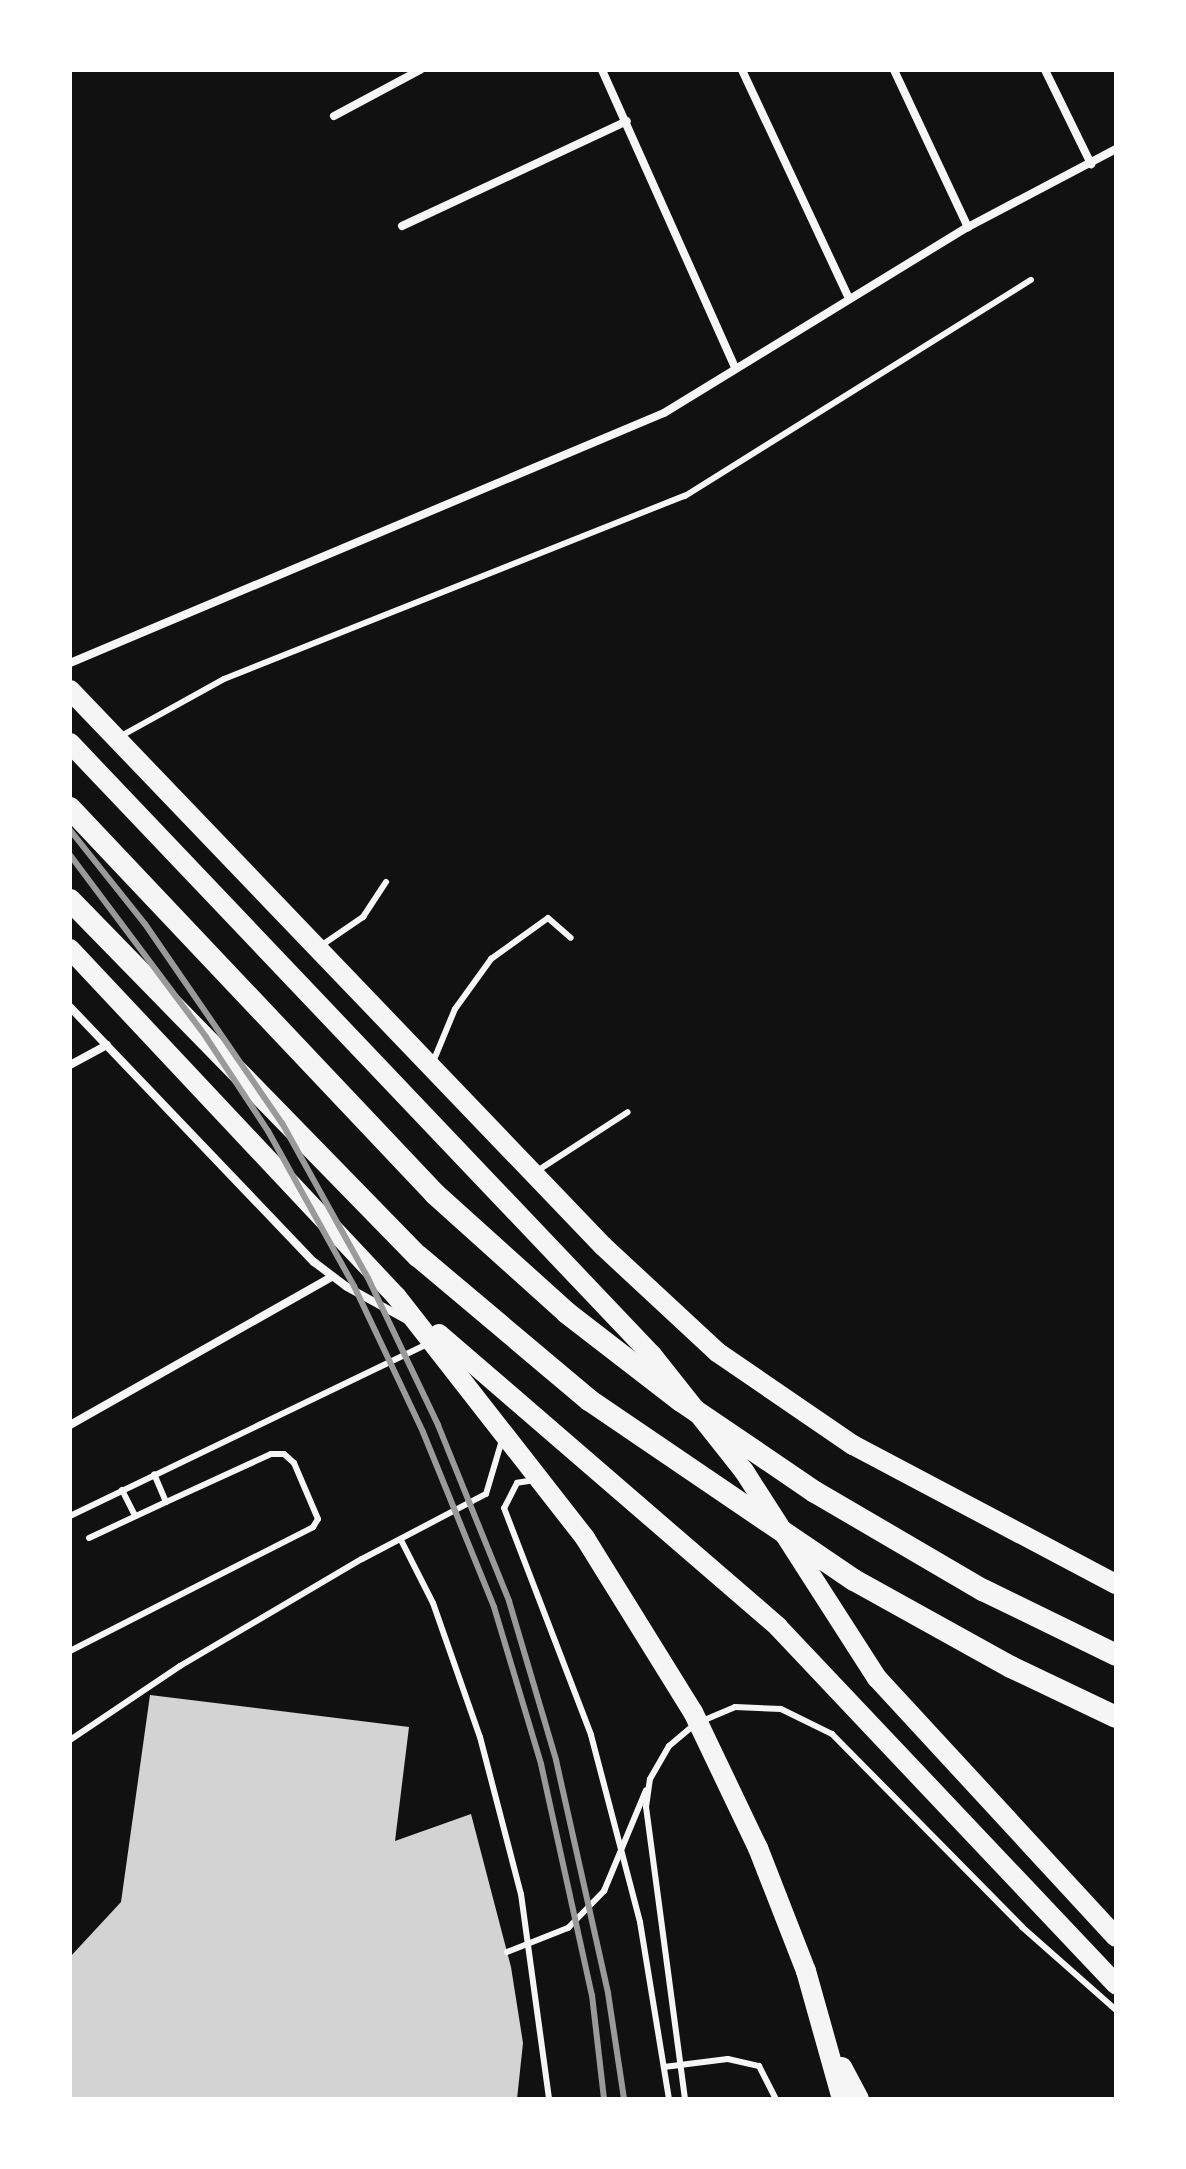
<!DOCTYPE html>
<style>
body{margin:0}
#map{position:relative;width:1186px;height:2169px;overflow:hidden;background:#111;font-family:"Alegreya Sans",sans-serif}
div>[style]{position:absolute}
.building>*{inset:0;background:#d3d3d3}
.service>*{height:6px;margin:-3px;padding:0 3px;transform-origin:3px;border-radius:3px;background:#f5f5f5}
.minor>*{height:8px;margin:-4px;padding:0 4px;transform-origin:4px;border-radius:4px;background:#f5f5f5}
.primary>*{height:20px;margin:-10px;padding:0 10px;transform-origin:10px;border-radius:10px;background:#f5f5f5}
.motorway>*{height:22px;margin:-11px;padding:0 11px;transform-origin:11px;border-radius:11px;background:#f5f5f5}
.rail>*{height:6px;margin:-3px;padding:0 3px;transform-origin:3px;border-radius:3px;background:#9a9a9a}
span{translate:-50% -50%;white-space:nowrap;text-align:center;line-height:1.15;-webkit-text-stroke:8px #fff;paint-order:stroke}
.frame{position:absolute;inset:0;border:72px solid #fff;pointer-events:none}
</style>
<div id="map">
<div class="building">
<i style="clip-path:polygon(150px 1695px,409px 1727px,395px 1841px,471px 1814px,511px 1967px,523px 2043px,517px 2099px,70px 2099px,70px 1957px,121px 1902px)"></i>
</div>
<div class="service">
<i style="left:121px;top:736px;width:118px;rotate:-29deg"></i>
<i style="left:224px;top:679px;width:496px;rotate:-21.7deg"></i>
<i style="left:685px;top:496px;width:408px;rotate:-32deg"></i>
<i style="left:322px;top:945px;width:50px;rotate:-34.3deg"></i>
<i style="left:363px;top:917px;width:42px;rotate:-56.7deg"></i>
<i style="left:433px;top:1062px;width:57px;rotate:-67.5deg"></i>
<i style="left:455px;top:1009px;width:62px;rotate:-54.2deg"></i>
<i style="left:491px;top:959px;width:70px;rotate:-35.7deg"></i>
<i style="left:548px;top:918px;width:30px;rotate:41deg"></i>
<i style="left:537px;top:1171px;width:108px;rotate:-33deg"></i>
<i style="left:535px;top:1480px;width:18px;rotate:171deg"></i>
<i style="left:517px;top:1483px;width:28px;rotate:117deg"></i>
<i style="left:504px;top:1508px;width:243px;rotate:69deg"></i>
<i style="left:591px;top:1735px;width:193px;rotate:75.3deg"></i>
<i style="left:640px;top:1922px;width:179px;rotate:80.7deg"></i>
<i style="left:122px;top:1490px;width:29px;rotate:63deg"></i>
<i style="left:70px;top:1516px;width:396px;rotate:-25.7deg"></i>
<i style="left:89px;top:1538px;width:85px;rotate:-25.1deg"></i>
<i style="left:402px;top:1542px;width:68px;rotate:63.1deg"></i>
<i style="left:433px;top:1603px;width:142px;rotate:70.7deg"></i>
<i style="left:480px;top:1737px;width:162px;rotate:75.4deg"></i>
<i style="left:521px;top:1894px;width:207px;rotate:82.2deg"></i>
<i style="left:70px;top:1651px;width:273px;rotate:-27deg"></i>
<i style="left:313px;top:1527px;width:9px;rotate:-58deg"></i>
<i style="left:318px;top:1519px;width:61px;rotate:-113.2deg"></i>
<i style="left:294px;top:1463px;width:13px;rotate:-138deg"></i>
<i style="left:284px;top:1454px;width:13px;rotate:180deg"></i>
<i style="left:271px;top:1454px;width:115px;rotate:155.4deg"></i>
<i style="left:166px;top:1502px;width:30px;rotate:-113deg"></i>
<i style="left:70px;top:1740px;width:133px;rotate:-33.9deg"></i>
<i style="left:180px;top:1666px;width:211px;rotate:-30.5deg"></i>
<i style="left:362px;top:1559px;width:140px;rotate:-27.7deg"></i>
<i style="left:486px;top:1494px;width:56px;rotate:-73.5deg"></i>
<i style="left:507px;top:1952px;width:66px;rotate:-21.5deg"></i>
<i style="left:568px;top:1928px;width:52px;rotate:-45.8deg"></i>
<i style="left:604px;top:1891px;width:109px;rotate:-67.4deg"></i>
<i style="left:664px;top:2067px;width:64px;rotate:-7.1deg"></i>
<i style="left:728px;top:2059px;width:32px;rotate:13deg"></i>
<i style="left:759px;top:2066px;width:37px;rotate:63deg"></i>
<i style="left:685px;top:2099px;width:295px;rotate:-97.6deg"></i>
<i style="left:646px;top:1807px;width:28px;rotate:-82deg"></i>
<i style="left:650px;top:1779px;width:38px;rotate:-60deg"></i>
<i style="left:669px;top:1746px;width:34px;rotate:-40deg"></i>
<i style="left:695px;top:1724px;width:43px;rotate:-23deg"></i>
<i style="left:735px;top:1707px;width:46px;rotate:2.5deg"></i>
<i style="left:781px;top:1709px;width:57px;rotate:26.1deg"></i>
<i style="left:832px;top:1734px;width:271px;rotate:45.4deg"></i>
<i style="left:1022px;top:1927px;width:125px;rotate:41.4deg"></i>
</div>
<div class="minor">
<i style="left:602px;top:70px;width:326px;rotate:65.9deg"></i>
<i style="left:742px;top:70px;width:252px;rotate:64.9deg"></i>
<i style="left:894px;top:70px;width:174px;rotate:64.8deg"></i>
<i style="left:1045px;top:70px;width:105px;rotate:63.9deg"></i>
<i style="left:334px;top:116px;width:98px;rotate:-28.1deg"></i>
<i style="left:402px;top:226px;width:248px;rotate:-25deg"></i>
<i style="left:70px;top:663px;width:644px;rotate:-22.83deg"></i>
<i style="left:664px;top:413px;width:356px;rotate:-31.5deg"></i>
<i style="left:968px;top:227px;width:167px;rotate:-27.8deg"></i>
<i style="left:70px;top:1007px;width:353px;rotate:46.3deg"></i>
<i style="left:314px;top:1262px;width:41px;rotate:37.1deg"></i>
<i style="left:347px;top:1287px;width:68px;rotate:28.8deg"></i>
<i style="left:70px;top:1065px;width:42px;rotate:-28.4deg"></i>
<i style="left:70px;top:1425px;width:301px;rotate:-29.5deg"></i>
</div>
<div class="primary">
<i style="left:70px;top:690px;width:770px;rotate:46.21deg"></i>
<i style="left:603px;top:1246px;width:156px;rotate:42.9deg"></i>
<i style="left:717px;top:1352px;width:165px;rotate:34.4deg"></i>
<i style="left:853px;top:1445px;width:297px;rotate:27.9deg"></i>
<i style="left:70px;top:743px;width:845px;rotate:46.44deg"></i>
<i style="left:652px;top:1355px;width:148px;rotate:51.6deg"></i>
<i style="left:744px;top:1471px;width:246px;rotate:57.3deg"></i>
<i style="left:877px;top:1678px;width:352px;rotate:47.3deg"></i>
<i style="left:70px;top:949px;width:476px;rotate:46.8deg"></i>
<i style="left:396px;top:1296px;width:307px;rotate:52deg"></i>
<i style="left:585px;top:1538px;width:205px;rotate:58.2deg"></i>
<i style="left:693px;top:1712px;width:151px;rotate:64.5deg"></i>
<i style="left:758px;top:1848px;width:132px;rotate:68.7deg"></i>
<i style="left:806px;top:1971px;width:133px;rotate:74.3deg"></i>
<i style="left:439px;top:1334px;width:448px;rotate:40.8deg"></i>
<i style="left:778px;top:1627px;width:492px;rotate:46.6deg"></i>
<i style="left:842px;top:2067px;width:36px;rotate:62deg"></i>
</div>
<div class="motorway">
<i style="left:70px;top:808px;width:531px;rotate:46.6deg"></i>
<i style="left:435px;top:1194px;width:178px;rotate:42deg"></i>
<i style="left:567px;top:1313px;width:144px;rotate:37.7deg"></i>
<i style="left:681px;top:1401px;width:162px;rotate:34.2deg"></i>
<i style="left:815px;top:1492px;width:194px;rotate:30.3deg"></i>
<i style="left:983px;top:1590px;width:148px;rotate:26deg"></i>
<i style="left:70px;top:900px;width:498px;rotate:45.7deg"></i>
<i style="left:418px;top:1256px;width:224px;rotate:40.1deg"></i>
<i style="left:589px;top:1400px;width:320px;rotate:34.2deg"></i>
<i style="left:854px;top:1580px;width:179px;rotate:29deg"></i>
<i style="left:1011px;top:1667px;width:116px;rotate:25.5deg"></i>
</div>
<div class="rail">
<i style="left:70px;top:830px;width:120px;rotate:51.4deg"></i>
<i style="left:145px;top:924px;width:242px;rotate:55.5deg"></i>
<i style="left:282px;top:1123px;width:177px;rotate:61deg"></i>
<i style="left:368px;top:1278px;width:163px;rotate:64.5deg"></i>
<i style="left:438px;top:1425px;width:190px;rotate:68deg"></i>
<i style="left:509px;top:1601px;width:166px;rotate:73.5deg"></i>
<i style="left:556px;top:1760px;width:239px;rotate:77.4deg"></i>
<i style="left:608px;top:1993px;width:107px;rotate:81.4deg"></i>
<i style="left:70px;top:855px;width:227px;rotate:53.2deg"></i>
<i style="left:206px;top:1037px;width:113px;rotate:56.6deg"></i>
<i style="left:268px;top:1131px;width:177px;rotate:61deg"></i>
<i style="left:354px;top:1286px;width:161px;rotate:64.7deg"></i>
<i style="left:423px;top:1432px;width:189px;rotate:67.9deg"></i>
<i style="left:494px;top:1607px;width:164px;rotate:73.3deg"></i>
<i style="left:541px;top:1764px;width:237px;rotate:77.6deg"></i>
<i style="left:592px;top:1995px;width:105px;rotate:83.4deg"></i>
</div>
<div class="frame"></div>
</div>
